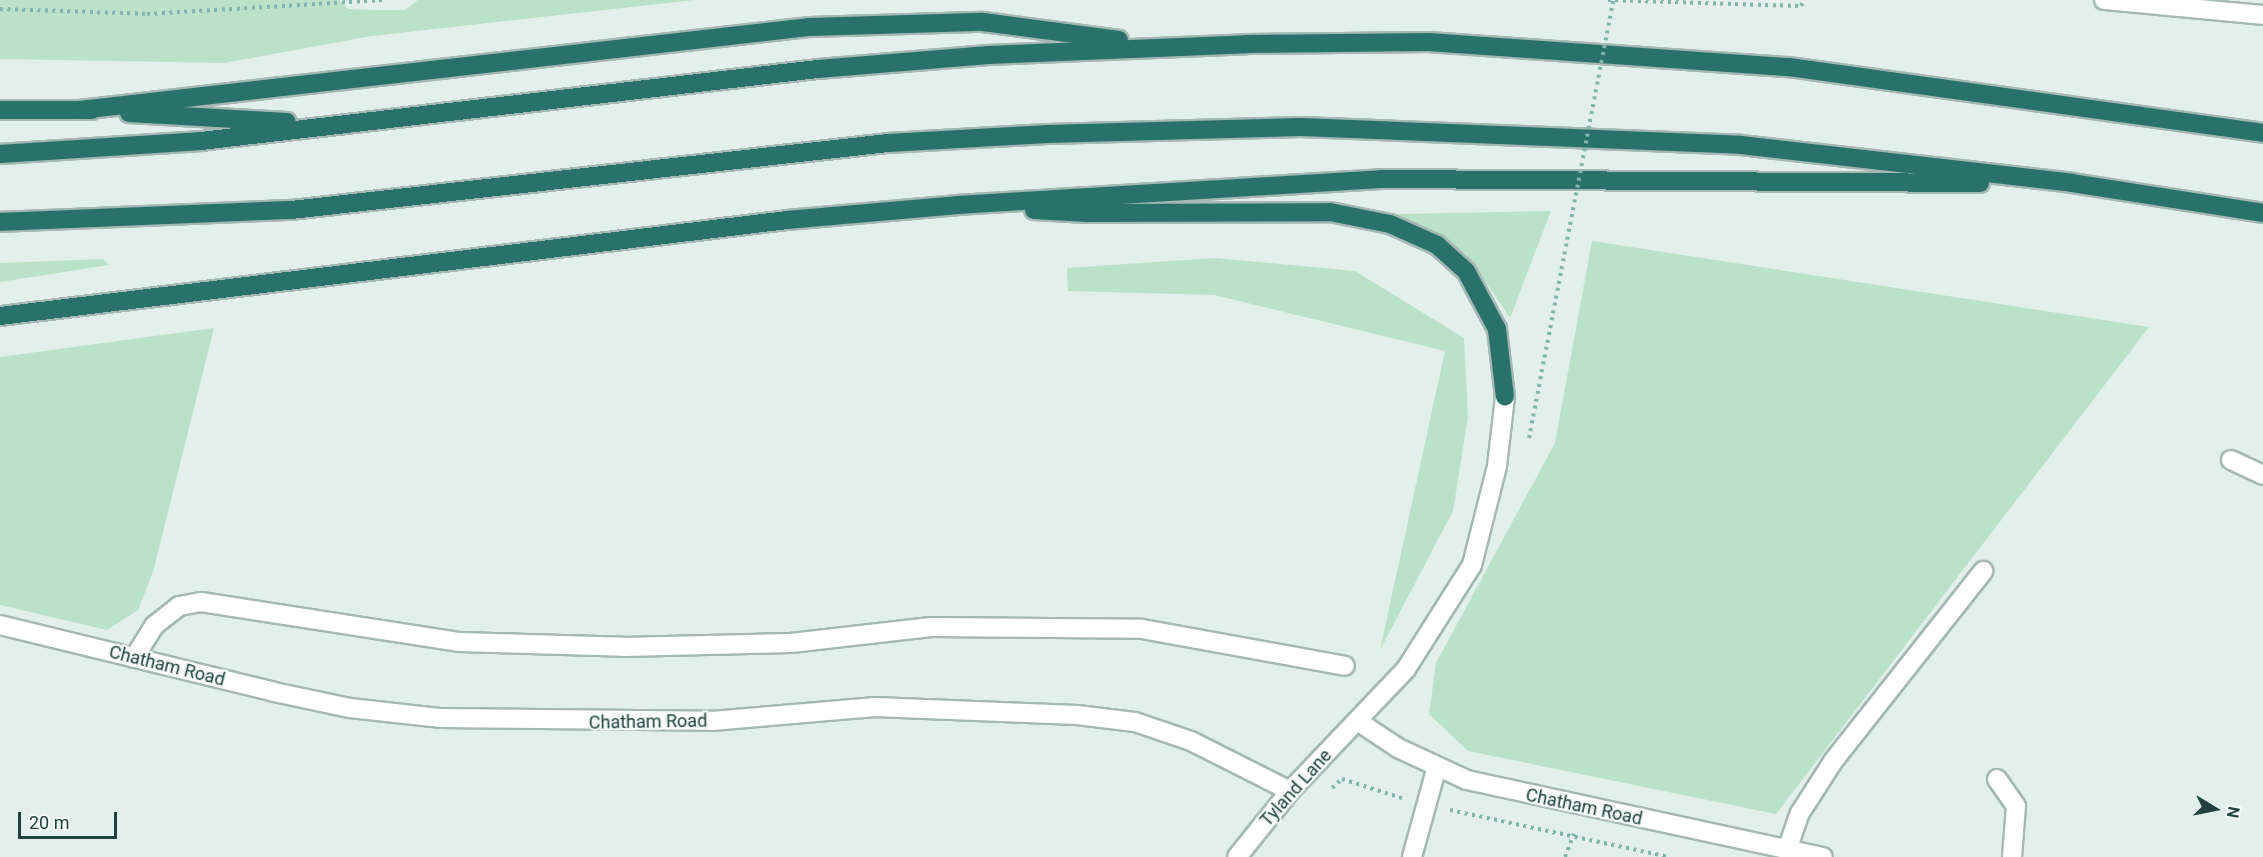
<!DOCTYPE html>
<style>
body{margin:0}
#map{position:relative;width:2263px;height:857px;overflow:hidden;background:#e3efeb;font-family:Roboto,sans-serif}
div>[style]{position:absolute}
.green>*{inset:0;background:#bae2c9}
.path>*{height:4px;margin-top:-2px;transform-origin:0;background:repeating-linear-gradient(90deg,#81b5ab 0 3px,transparent 0 7.5px)}
.roads{filter:drop-shadow(2px 0 #a5b8b3) drop-shadow(-2px 0 #a5b8b3) drop-shadow(0 2px #a5b8b3) drop-shadow(0 -2px #a5b8b3)}
.minor>*{height:18px;margin:-9px;padding:0 9px;transform-origin:9px;border-radius:9px;background:#fff}
.highway>*{height:18px;margin:-9px;padding:0 9px;transform-origin:9px;border-radius:9px;background:#29726b}
.path-bridge>*{height:4px;margin-top:-2px;transform-origin:0;background:repeating-linear-gradient(90deg,#81b5ab 0 3px,transparent 0 7.5px)}
span{translate:-50% -50%;white-space:nowrap;text-align:center;line-height:1.15;-webkit-text-stroke:4.5px #f5faf8;paint-order:stroke}
.street-label{font-size:18px;color:#21423d}
.north{position:absolute;left:2185px;top:779px;width:60px;height:60px;-webkit-text-stroke:4px #f5faf8;paint-order:stroke;rotate:100deg;font-size:16px;font-weight:700;line-height:24px;text-align:center;color:#21423d}
.north::after{content:'';display:block;margin:auto;width:21px;height:27px;background:#21423d;clip-path:polygon(50% 0,100% 100%,50% 72%,0 100%)}
.scale{position:absolute;left:18px;top:812px;width:99px;height:27px;box-sizing:border-box;border:3px solid #21423d;border-top:0;padding-left:8px;font-size:18px;line-height:21px;white-space:nowrap;color:#21423d;-webkit-text-stroke:4px #f5faf8;paint-order:stroke}
</style>
<div id="map">
<div class="green">
<i style="clip-path:polygon(0 0,339px 0,348px 9px,376px 10px,405px 10px,418px 0,694px 0,372px 36px,224px 63px,0 59px)"></i>
<i style="clip-path:polygon(1551px 211px,1510px 318px,1472px 262px,1396px 214px)"></i>
<i style="clip-path:polygon(1592px 241px,2149px 327px,1776px 814px,1468px 751px,1429px 714px,1436px 663px,1555px 443px)"></i>
<i style="clip-path:polygon(1215px 258px,1355px 271px,1464px 338px,1468px 417px,1453px 511px,1380px 650px,1445px 351px,1214px 295px,1068px 291px,1067px 268px)"></i>
<i style="clip-path:polygon(103px 259px,109px 265px,0 282px,0 263px)"></i>
<i style="clip-path:polygon(214px 328px,153px 572px,138px 610px,107px 630px,0 605px,0 357px)"></i>
</div>
<div class="path">
<i style="left:1608px;top:0;width:193px;rotate:1.8deg"></i>
<i style="left:1801px;top:6px;width:7px;rotate:-63deg"></i>
<i style="left:0;top:9px;width:147px;rotate:1.9deg"></i>
<i style="left:147px;top:14px;width:236px;rotate:-3.4deg"></i>
<i style="left:1332px;top:788px;width:13px;rotate:-42deg"></i>
<i style="left:1342px;top:779px;width:63px;rotate:17.6deg"></i>
<i style="left:1450px;top:810px;width:224px;rotate:12.1deg"></i>
<i style="left:1565px;top:857px;width:25px;rotate:-69deg"></i>
</div>
<div class="roads">
<div class="minor">
<i style="left:2104px;top:0;width:160px;rotate:5.4deg"></i>
<i style="left:2231px;top:460px;width:35px;rotate:25deg"></i>
<i style="left:0;top:625px;width:282px;rotate:13.7deg"></i>
<i style="left:274px;top:692px;width:78px;rotate:11.9deg"></i>
<i style="left:350px;top:708px;width:92px;rotate:6.3deg"></i>
<i style="left:441px;top:718px;width:271px;rotate:0.6deg"></i>
<i style="left:712px;top:721px;width:164px;rotate:-4.9deg"></i>
<i style="left:875px;top:707px;width:202px;rotate:2.3deg"></i>
<i style="left:1077px;top:715px;width:58px;rotate:6.9deg"></i>
<i style="left:1135px;top:722px;width:59px;rotate:18.7deg"></i>
<i style="left:1191px;top:741px;width:111px;rotate:26.8deg"></i>
<i style="left:134px;top:658px;width:39px;rotate:-58deg"></i>
<i style="left:155px;top:625px;width:31px;rotate:-38deg"></i>
<i style="left:179px;top:606px;width:22px;rotate:-10deg"></i>
<i style="left:201px;top:602px;width:262px;rotate:8.8deg"></i>
<i style="left:460px;top:642px;width:164px;rotate:1.7deg"></i>
<i style="left:624px;top:647px;width:167px;rotate:-1.4deg"></i>
<i style="left:791px;top:643px;width:141px;rotate:-6.5deg"></i>
<i style="left:931px;top:627px;width:211px;rotate:0.5deg"></i>
<i style="left:1142px;top:629px;width:206px;rotate:10.3deg"></i>
<i style="left:1359px;top:722px;width:47px;rotate:33.7deg"></i>
<i style="left:1398px;top:748px;width:76px;rotate:24.9deg"></i>
<i style="left:1467px;top:780px;width:364px;rotate:12.2deg"></i>
<i style="left:1997px;top:779px;width:33px;rotate:55deg"></i>
<i style="left:2016px;top:806px;width:51px;rotate:94.5deg"></i>
<i style="left:1787px;top:850px;width:39px;rotate:-71deg"></i>
<i style="left:1800px;top:813px;width:63px;rotate:-57.3deg"></i>
<i style="left:1834px;top:760px;width:241px;rotate:-51.7deg"></i>
<i style="left:1237px;top:857px;width:85px;rotate:-51.2deg"></i>
<i style="left:1290px;top:791px;width:168px;rotate:-46.4deg"></i>
<i style="left:1406px;top:669px;width:123px;rotate:-57.6deg"></i>
<i style="left:1472px;top:565px;width:102px;rotate:-75.8deg"></i>
<i style="left:1497px;top:466px;width:69px;rotate:-83.4deg"></i>
<i style="left:1412px;top:857px;width:94px;rotate:-74.6deg"></i>
</div>
<div class="highway">
<i style="left:0;top:110px;width:92px"></i>
<i style="left:80px;top:110px;width:735px;rotate:-6.49deg"></i>
<i style="left:810px;top:27px;width:173px;rotate:-1.7deg"></i>
<i style="left:983px;top:22px;width:137px;rotate:7.5deg"></i>
<i style="left:129px;top:113px;width:158px;rotate:3.3deg"></i>
<i style="left:0;top:154px;width:201px;rotate:-3.7deg"></i>
<i style="left:201px;top:141px;width:621px;rotate:-6.66deg"></i>
<i style="left:818px;top:69px;width:171px;rotate:-4.7deg"></i>
<i style="left:988px;top:55px;width:259px;rotate:-2.4deg"></i>
<i style="left:1247px;top:44px;width:181px;rotate:-0.6deg"></i>
<i style="left:1428px;top:42px;width:362px;rotate:4deg"></i>
<i style="left:1789px;top:67px;width:479px;rotate:7.9deg"></i>
<i style="left:1034px;top:210px;width:53px;rotate:3.2deg"></i>
<i style="left:1087px;top:213px;width:243px;rotate:-0.2deg"></i>
<i style="left:1330px;top:212px;width:61px;rotate:11.3deg"></i>
<i style="left:1390px;top:224px;width:51px;rotate:24.1deg"></i>
<i style="left:1437px;top:245px;width:39px;rotate:42deg"></i>
<i style="left:1466px;top:271px;width:66px;rotate:61.9deg"></i>
<i style="left:1497px;top:329px;width:68px;rotate:83.3deg"></i>
<i style="left:0;top:222px;width:291px;rotate:-2.4deg"></i>
<i style="left:291px;top:210px;width:601px;rotate:-6.4deg"></i>
<i style="left:888px;top:143px;width:160px;rotate:-3.2deg"></i>
<i style="left:1048px;top:134px;width:253px;rotate:-1.6deg"></i>
<i style="left:1301px;top:127px;width:440px;rotate:2.3deg"></i>
<i style="left:1741px;top:145px;width:333px;rotate:6.5deg"></i>
<i style="left:2072px;top:183px;width:193px;rotate:8.9deg"></i>
<i style="left:0;top:316px;width:793px;rotate:-6.95deg"></i>
<i style="left:787px;top:220px;width:172px;rotate:-5deg"></i>
<i style="left:958px;top:205px;width:423px;rotate:-3.5deg"></i>
<i style="left:1380px;top:179px;width:600px;rotate:0.38deg"></i>
</div>
</div>
<div class="path-bridge">
<i style="left:1529px;top:438px;width:446px;rotate:-79.1deg"></i>
</div>
<div class="street-label">
<span style="left:167px;top:666px;rotate:14deg">Chatham Road</span>
<span style="left:648px;top:722px;rotate:-1deg">Chatham Road</span>
<span style="left:1296px;top:788px;rotate:-48deg">Tyland Lane</span>
<span style="left:1584px;top:807px;rotate:12deg">Chatham Road</span>
</div>
<div class="north">N</div>
<div class="scale">20 m</div>
</div>
